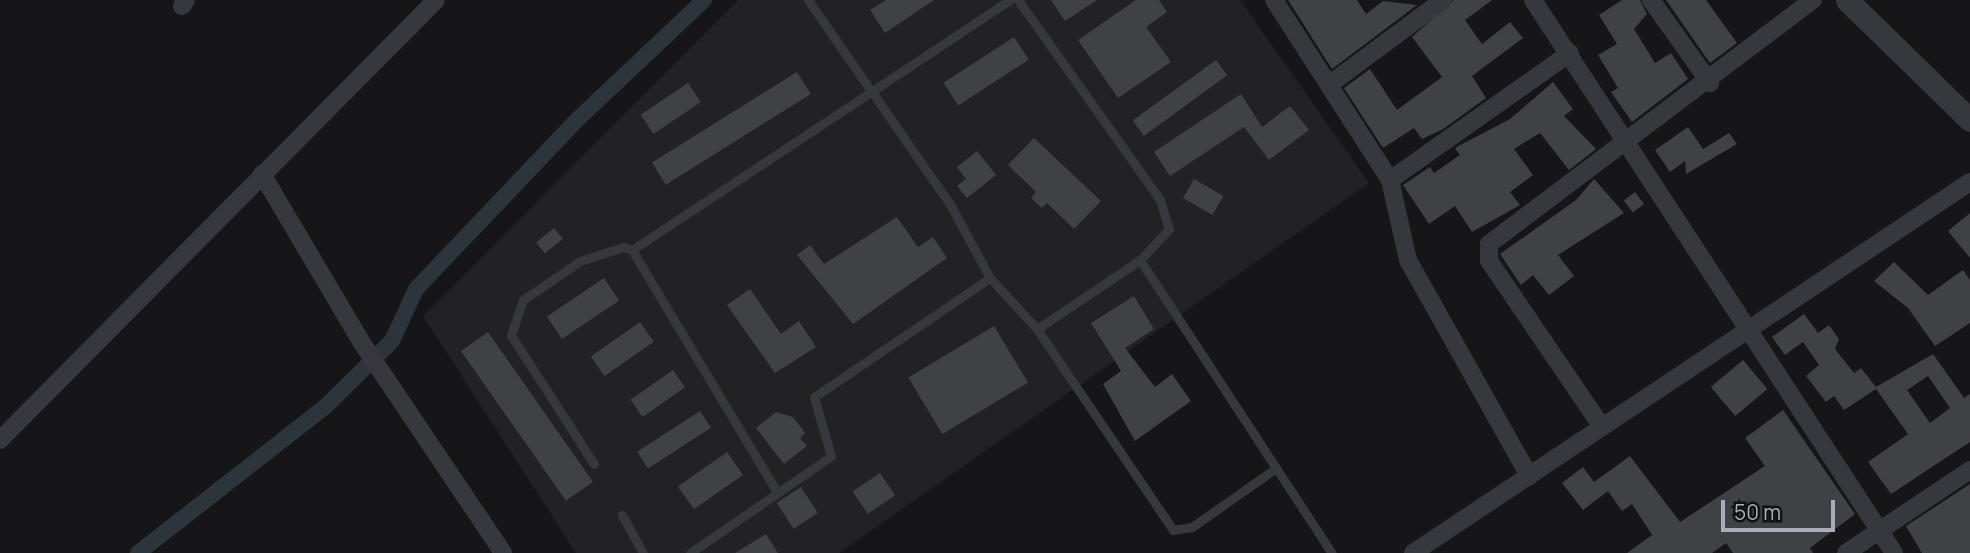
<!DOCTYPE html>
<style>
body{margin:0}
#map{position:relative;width:1970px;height:553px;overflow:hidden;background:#161618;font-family:Manrope,sans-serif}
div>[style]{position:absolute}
.built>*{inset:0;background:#222225}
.canal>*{height:16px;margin:-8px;padding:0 8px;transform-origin:8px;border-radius:8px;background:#2c353c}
.building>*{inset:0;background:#404145;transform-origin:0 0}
.service>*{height:9px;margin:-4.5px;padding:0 4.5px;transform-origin:4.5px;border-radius:4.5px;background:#37383d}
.minor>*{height:18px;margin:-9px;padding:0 9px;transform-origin:9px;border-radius:9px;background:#37383d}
.tertiary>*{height:23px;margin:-11.5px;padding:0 11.5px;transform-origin:11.5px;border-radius:11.5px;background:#37383d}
span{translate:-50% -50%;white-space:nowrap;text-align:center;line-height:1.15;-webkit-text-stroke:5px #111113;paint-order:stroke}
.scale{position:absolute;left:1721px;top:500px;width:114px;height:32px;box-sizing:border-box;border:4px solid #a8adb8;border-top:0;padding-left:9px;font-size:21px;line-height:24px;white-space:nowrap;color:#a8adb8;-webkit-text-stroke:5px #111113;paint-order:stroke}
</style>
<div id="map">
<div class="built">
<i style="clip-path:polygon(738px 0,1240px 0,1369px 183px,839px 553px,576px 553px,423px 316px)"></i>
</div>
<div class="canal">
<i style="left:138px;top:553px;width:237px;rotate:-38deg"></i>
<i style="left:325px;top:407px;width:94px;rotate:-44.6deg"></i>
<i style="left:392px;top:341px;width:57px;rotate:-65.2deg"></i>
<i style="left:416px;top:289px;width:236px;rotate:-46.4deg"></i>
<i style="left:579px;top:118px;width:172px;rotate:-43.3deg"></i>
</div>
<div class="building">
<i style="clip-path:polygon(886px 0,934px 0,885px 33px,870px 10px)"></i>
<i style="clip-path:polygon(1051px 0,1097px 0,1065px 21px)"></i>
<i style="clip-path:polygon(1136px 0,1159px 0,1167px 12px,1146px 27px,1171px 62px,1118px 98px,1078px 40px)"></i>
<i style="clip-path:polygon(1288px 0,1357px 0,1366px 14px,1383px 1px,1417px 5px,1332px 69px)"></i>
<i style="clip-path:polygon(1454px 0,1492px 0,1465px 20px,1482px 44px,1510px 22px,1523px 38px,1472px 76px,1486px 98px,1443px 129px,1422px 139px,1414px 128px,1383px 148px,1344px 88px,1370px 69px,1397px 110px,1442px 77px,1412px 37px)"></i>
<i style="clip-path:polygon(1622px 0,1640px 0,1647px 14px,1634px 29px,1655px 63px,1671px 53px,1688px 79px,1632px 122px,1611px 92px,1618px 88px,1598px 55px,1617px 44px,1599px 15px)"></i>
<i style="clip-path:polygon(1666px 0,1706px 0,1737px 43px,1710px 63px)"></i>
<i style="left:1014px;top:37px;width:27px;height:84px;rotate:57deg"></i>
<i style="left:1216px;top:60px;width:19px;height:103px;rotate:54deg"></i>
<i style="left:797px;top:72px;width:26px;height:171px;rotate:58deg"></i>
<i style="clip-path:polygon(1553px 82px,1573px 109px,1564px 116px,1596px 149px,1569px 170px,1540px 133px,1514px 149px,1533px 175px,1510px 192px,1520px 205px,1472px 232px,1455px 206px,1429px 224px,1403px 185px,1430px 167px,1434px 173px,1460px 155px,1455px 148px,1510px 119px)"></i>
<i style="left:688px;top:83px;width:23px;height:57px;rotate:56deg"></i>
<i style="clip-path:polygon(1241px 94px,1262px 127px,1290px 106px,1309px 130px,1269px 160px,1244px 127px,1170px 176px,1154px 152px)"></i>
<i style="clip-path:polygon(1688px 127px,1703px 149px,1729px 133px,1737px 144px,1686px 174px,1685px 161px,1670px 172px,1655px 150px)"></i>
<i style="clip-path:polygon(1034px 138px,1101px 201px,1074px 229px,1047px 203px,1042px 208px,1031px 198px,1036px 192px,1008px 165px)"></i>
<i style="clip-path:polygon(977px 151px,996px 175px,967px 198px,957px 186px,966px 179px,957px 167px)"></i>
<i style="left:1194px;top:179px;width:34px;height:22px;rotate:30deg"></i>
<i style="clip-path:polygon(1594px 179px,1624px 213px,1558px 255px,1574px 276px,1549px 295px,1533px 275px,1521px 285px,1500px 254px,1576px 200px)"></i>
<i style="left:1635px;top:192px;width:15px;height:14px;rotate:53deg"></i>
<i style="clip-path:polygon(1970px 213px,1970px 258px,1948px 231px)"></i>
<i style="clip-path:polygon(897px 217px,918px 247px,933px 237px,947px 258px,853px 324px,797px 255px,810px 245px,824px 264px)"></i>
<i style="left:554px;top:228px;width:14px;height:23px;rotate:51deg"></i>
<i style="clip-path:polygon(1894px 262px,1928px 295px,1963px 270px,1970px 280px,1970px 323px,1935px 346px,1908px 308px,1874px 281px)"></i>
<i style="left:604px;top:278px;width:27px;height:69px;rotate:56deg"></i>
<i style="clip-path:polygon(750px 289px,781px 334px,799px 321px,816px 347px,775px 373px,727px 305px)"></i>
<i style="clip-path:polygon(1134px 296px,1154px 329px,1125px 348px,1155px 387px,1172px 374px,1191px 401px,1135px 441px,1103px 384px,1121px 371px,1091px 323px)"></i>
<i style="clip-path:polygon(evenodd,1804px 314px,1818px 333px,1829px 325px,1839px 339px,1835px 349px,1854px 373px,1861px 368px,1876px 387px,1933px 354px,1964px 398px,1970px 394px,1970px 442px,1891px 494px,1868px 462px,1908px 434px,1876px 389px,1844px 410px,1834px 396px,1826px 402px,1806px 376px,1819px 365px,1803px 342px,1785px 355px,1772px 337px,1804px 314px,1928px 376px,1950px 408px,1930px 423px,1907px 390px,1928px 376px)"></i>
<i style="left:640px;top:322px;width:24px;height:60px;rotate:55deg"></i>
<i style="left:994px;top:326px;width:66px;height:100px;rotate:59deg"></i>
<i style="left:488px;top:332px;width:183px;height:33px;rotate:55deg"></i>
<i style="left:1743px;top:360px;width:38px;height:42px;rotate:50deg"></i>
<i style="left:673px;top:370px;width:21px;height:52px;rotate:55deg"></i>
<i style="clip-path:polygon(1783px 410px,1855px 514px,1810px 548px,1813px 553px,1733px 553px,1726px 543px,1712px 553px,1627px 553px,1652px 535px,1632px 504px,1622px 511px,1608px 491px,1583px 510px,1562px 483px,1583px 467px,1594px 482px,1630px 456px,1680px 522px,1765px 466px,1745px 438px)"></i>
<i style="left:700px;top:411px;width:20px;height:75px;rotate:57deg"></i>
<i style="clip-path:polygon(776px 412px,793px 417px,805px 433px,800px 438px,807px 446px,784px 464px,756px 428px)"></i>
<i style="left:727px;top:452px;width:28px;height:60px;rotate:55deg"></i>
<i style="left:880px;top:473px;width:27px;height:33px;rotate:56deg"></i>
<i style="clip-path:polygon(1970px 484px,1970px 553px,1922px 553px,1906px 526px)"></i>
<i style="left:801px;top:487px;width:31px;height:29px;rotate:57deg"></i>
<i style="clip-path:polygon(766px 534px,778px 553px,735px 553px)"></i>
</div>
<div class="service">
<i style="left:808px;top:0;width:251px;rotate:55.2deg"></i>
<i style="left:951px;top:206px;width:82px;rotate:61.6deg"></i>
<i style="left:990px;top:278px;width:69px;rotate:47.3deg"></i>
<i style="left:1037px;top:329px;width:243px;rotate:55.9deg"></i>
<i style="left:1173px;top:530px;width:19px;rotate:-9deg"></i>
<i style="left:1192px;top:527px;width:103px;rotate:-35.1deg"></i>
<i style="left:1018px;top:0;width:245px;rotate:54.6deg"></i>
<i style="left:1160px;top:200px;width:30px;rotate:73deg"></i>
<i style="left:1169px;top:229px;width:42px;rotate:133.1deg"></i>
<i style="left:1140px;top:260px;width:124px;rotate:146.2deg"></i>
<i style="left:632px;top:250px;width:452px;rotate:-33.5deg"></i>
<i style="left:1140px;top:260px;width:350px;rotate:56.8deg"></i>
<i style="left:594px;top:464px;width:153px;rotate:-122.8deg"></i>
<i style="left:511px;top:335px;width:37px;rotate:-71deg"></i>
<i style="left:523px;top:300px;width:69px;rotate:-34.4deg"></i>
<i style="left:580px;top:261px;width:45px;rotate:-18deg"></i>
<i style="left:623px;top:247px;width:9px;rotate:18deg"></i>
<i style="left:632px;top:250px;width:281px;rotate:59.1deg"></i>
<i style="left:622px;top:515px;width:43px;rotate:61.1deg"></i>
<i style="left:690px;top:553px;width:171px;rotate:-34.5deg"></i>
<i style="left:831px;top:456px;width:61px;rotate:-106.1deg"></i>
<i style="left:814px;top:397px;width:212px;rotate:-34.1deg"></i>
</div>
<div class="minor">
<i style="left:1274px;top:0;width:214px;rotate:57.2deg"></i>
<i style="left:1390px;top:180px;width:82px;rotate:77.3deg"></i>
<i style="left:1408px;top:260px;width:248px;rotate:60.7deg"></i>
<i style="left:1533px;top:0;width:660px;rotate:56.86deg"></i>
<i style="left:1651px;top:0;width:102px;rotate:54.6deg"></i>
<i style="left:182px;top:6px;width:7px;rotate:-56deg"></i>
<i style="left:1330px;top:84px;width:141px;rotate:-36.6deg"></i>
<i style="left:262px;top:174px;width:196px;rotate:59.4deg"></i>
<i style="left:362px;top:343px;width:253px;rotate:56.1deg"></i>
<i style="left:1390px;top:180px;width:220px;rotate:-35.2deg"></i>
<i style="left:1602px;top:427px;width:201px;rotate:-124.2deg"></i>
<i style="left:1489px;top:261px;width:17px;rotate:-90deg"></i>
<i style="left:1489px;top:244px;width:406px;rotate:-37deg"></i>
<i style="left:0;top:440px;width:619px;rotate:-45.26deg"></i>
<i style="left:1413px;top:553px;width:669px;rotate:-33.67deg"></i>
<i style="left:1846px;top:553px;width:149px;rotate:-33.8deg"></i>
</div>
<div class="tertiary">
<i style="left:1847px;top:0;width:172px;rotate:44.3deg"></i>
</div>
<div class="scale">50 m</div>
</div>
